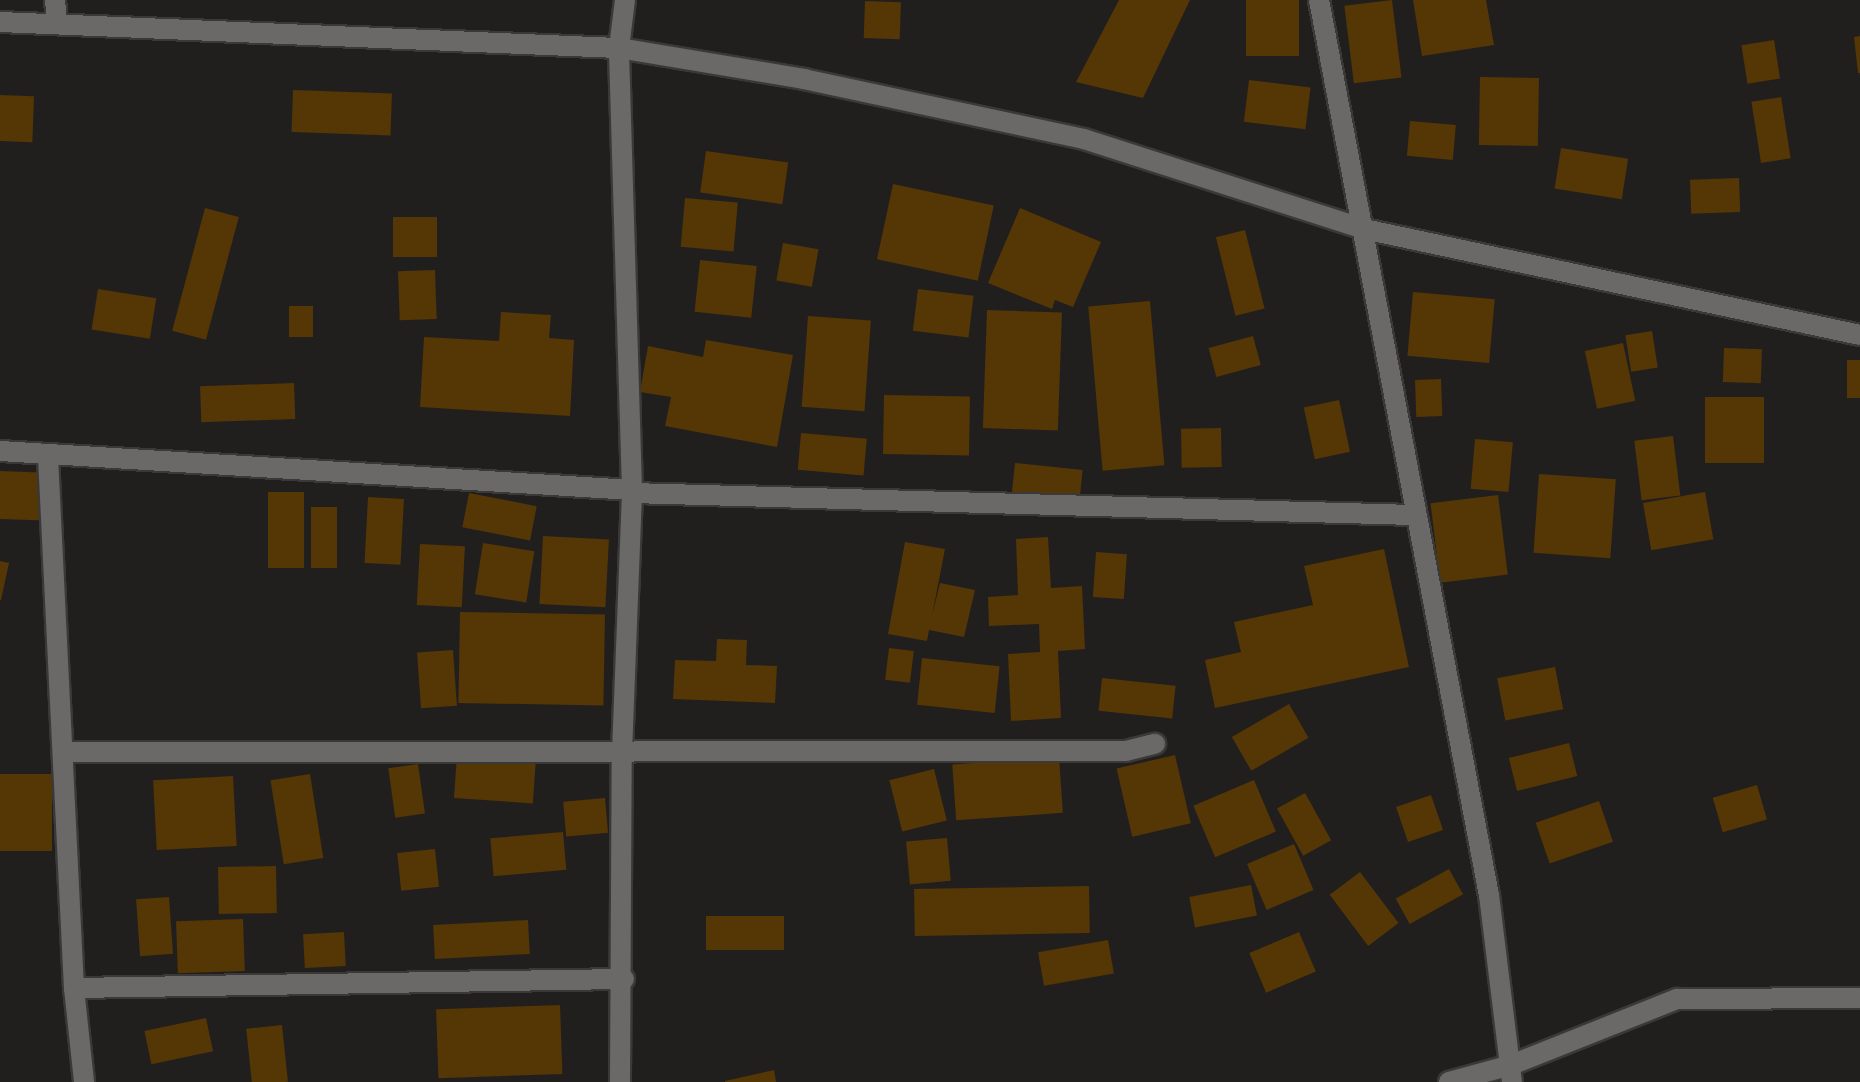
<!DOCTYPE html>
<style>
body{margin:0}
#map{position:relative;width:1860px;height:1082px;overflow:hidden;background:#211f1d;font-family:Barlow,sans-serif}
div>[style]{position:absolute}
.building>*{inset:0;background:#553605;transform-origin:0 0}
.roads{filter:drop-shadow(2px 0 #3b3937) drop-shadow(-2px 0 #3b3937) drop-shadow(0 2px #3b3937) drop-shadow(0 -2px #3b3937)}
.minor>*{height:20px;margin:-10px;padding:0 10px;transform-origin:10px;border-radius:10px;background:#6a6968}
span{translate:-50% -50%;white-space:nowrap;text-align:center;line-height:1.15;-webkit-text-stroke:8px #211f1d;paint-order:stroke}
</style>
<div id="map">
<div class="building">
<i style="clip-path:polygon(1119px 0,1190px 0,1143px 98px,1076px 82px)"></i>
<i style="left:1246px;top:0;width:53px;height:56px"></i>
<i style="left:1392px;top:0;width:78px;height:48px;rotate:83deg"></i>
<i style="clip-path:polygon(1413px 0,1486px 0,1494px 45px,1422px 56px)"></i>
<i style="left:865px;top:1px;width:36px;height:37px;rotate:2deg"></i>
<i style="clip-path:polygon(1860px 36px,1860px 73px,1858px 73px,1854px 37px)"></i>
<i style="left:1774px;top:40px;width:39px;height:33px;rotate:81deg"></i>
<i style="left:1480px;top:77px;width:59px;height:68px;rotate:1deg"></i>
<i style="left:1249px;top:80px;width:62px;height:42px;rotate:7deg"></i>
<i style="left:293px;top:90px;width:99px;height:42px;rotate:2deg"></i>
<i style="left:0;top:95px;width:34px;height:46px;rotate:2deg"></i>
<i style="left:1781px;top:97px;width:62px;height:30px;rotate:81deg"></i>
<i style="left:1410px;top:121px;width:46px;height:35px;rotate:5deg"></i>
<i style="left:1561px;top:148px;width:68px;height:41px;rotate:9deg"></i>
<i style="left:706px;top:151px;width:83px;height:42px;rotate:8deg"></i>
<i style="left:1739px;top:178px;width:34px;height:49px;rotate:88deg"></i>
<i style="left:893px;top:184px;width:103px;height:77px;rotate:12deg"></i>
<i style="left:685px;top:198px;width:53px;height:49px;rotate:5deg"></i>
<i style="left:205px;top:208px;width:35px;height:127px;rotate:15deg"></i>
<i style="clip-path:polygon(1020px 208px,1101px 242px,1073px 307px,1055px 300px,1052px 309px,988px 283px)"></i>
<i style="left:393px;top:217px;width:44px;height:40px"></i>
<i style="left:1245px;top:230px;width:81px;height:30px;rotate:76deg"></i>
<i style="left:783px;top:243px;width:36px;height:38px;rotate:10deg"></i>
<i style="left:700px;top:260px;width:57px;height:52px;rotate:6deg"></i>
<i style="left:435px;top:270px;width:49px;height:37px;rotate:88deg"></i>
<i style="left:98px;top:289px;width:59px;height:41px;rotate:9deg"></i>
<i style="left:918px;top:289px;width:56px;height:42px;rotate:7deg"></i>
<i style="left:1413px;top:292px;width:82px;height:64px;rotate:5deg"></i>
<i style="left:1150px;top:301px;width:165px;height:62px;rotate:85deg"></i>
<i style="left:289px;top:306px;width:24px;height:31px"></i>
<i style="left:987px;top:310px;width:75px;height:118px;rotate:2deg"></i>
<i style="clip-path:polygon(501px 312px,551px 315px,549px 338px,574px 340px,570px 416px,420px 407px,424px 337px,499px 341px)"></i>
<i style="left:808px;top:316px;width:63px;height:91px;rotate:4deg"></i>
<i style="left:1652px;top:331px;width:37px;height:27px;rotate:81deg"></i>
<i style="left:1253px;top:336px;width:30px;height:46px;rotate:75deg"></i>
<i style="clip-path:polygon(706px 340px,793px 355px,777px 447px,665px 426px,671px 397px,640px 392px,648px 346px,703px 357px)"></i>
<i style="left:1623px;top:343px;width:59px;height:39px;rotate:78deg"></i>
<i style="left:1724px;top:348px;width:38px;height:34px;rotate:2deg"></i>
<i style="left:1847px;top:360px;width:13px;height:38px"></i>
<i style="left:1441px;top:379px;width:37px;height:26px;rotate:88deg"></i>
<i style="left:294px;top:383px;width:36px;height:94px;rotate:88deg"></i>
<i style="left:884px;top:395px;width:86px;height:59px;rotate:1deg"></i>
<i style="left:1764px;top:397px;width:66px;height:59px;rotate:90deg"></i>
<i style="left:1339px;top:400px;width:53px;height:36px;rotate:78deg"></i>
<i style="left:1221px;top:428px;width:39px;height:40px;rotate:89deg"></i>
<i style="left:801px;top:433px;width:66px;height:37px;rotate:5deg"></i>
<i style="left:1673px;top:436px;width:60px;height:39px;rotate:83deg"></i>
<i style="left:1475px;top:439px;width:38px;height:50px;rotate:5deg"></i>
<i style="left:1015px;top:463px;width:68px;height:29px;rotate:6deg"></i>
<i style="left:0;top:471px;width:47px;height:48px;rotate:2deg"></i>
<i style="left:1539px;top:474px;width:77px;height:79px;rotate:4deg"></i>
<i style="left:304px;top:492px;width:76px;height:36px;rotate:90deg"></i>
<i style="left:1705px;top:492px;width:48px;height:63px;rotate:80deg"></i>
<i style="left:469px;top:493px;width:69px;height:35px;rotate:11deg"></i>
<i style="left:1498px;top:495px;width:80px;height:68px;rotate:83deg"></i>
<i style="left:368px;top:497px;width:36px;height:66px;rotate:3deg"></i>
<i style="left:311px;top:507px;width:26px;height:61px"></i>
<i style="left:543px;top:536px;width:66px;height:68px;rotate:3deg"></i>
<i style="clip-path:polygon(1048px 537px,1051px 588px,1082px 586px,1085px 649px,1058px 651px,1061px 718px,1011px 721px,1008px 654px,1040px 652px,1039px 624px,989px 626px,988px 597px,1018px 595px,1016px 539px)"></i>
<i style="clip-path:polygon(905px 542px,945px 549px,932px 616px,940px 583px,975px 590px,964px 637px,929px 630px,927px 641px,888px 634px)"></i>
<i style="left:483px;top:543px;width:52px;height:52px;rotate:9deg"></i>
<i style="left:420px;top:544px;width:45px;height:61px;rotate:3deg"></i>
<i style="clip-path:polygon(1384px 549px,1409px 667px,1215px 708px,1205px 660px,1241px 652px,1234px 622px,1313px 605px,1304px 566px)"></i>
<i style="left:1096px;top:552px;width:31px;height:45px;rotate:4deg"></i>
<i style="clip-path:polygon(0 561px,9px 563px,1px 600px,0 600px)"></i>
<i style="left:460px;top:612px;width:145px;height:91px;rotate:1deg"></i>
<i style="clip-path:polygon(717px 639px,747px 640px,746px 665px,777px 666px,775px 703px,673px 699px,675px 660px,716px 661px)"></i>
<i style="left:889px;top:648px;width:25px;height:32px;rotate:7deg"></i>
<i style="left:453px;top:650px;width:56px;height:36px;rotate:86deg"></i>
<i style="left:922px;top:658px;width:78px;height:47px;rotate:6deg"></i>
<i style="left:1555px;top:667px;width:43px;height:59px;rotate:79deg"></i>
<i style="left:1102px;top:678px;width:74px;height:33px;rotate:6deg"></i>
<i style="left:1289px;top:704px;width:39px;height:66px;rotate:60deg"></i>
<i style="left:1569px;top:743px;width:34px;height:62px;rotate:76deg"></i>
<i style="left:457px;top:755px;width:79px;height:43px;rotate:4deg"></i>
<i style="left:1175px;top:755px;width:70px;height:60px;rotate:77deg"></i>
<i style="left:1059px;top:757px;width:56px;height:107px;rotate:86deg"></i>
<i style="left:418px;top:764px;width:50px;height:30px;rotate:82deg"></i>
<i style="left:934px;top:769px;width:53px;height:46px;rotate:76deg"></i>
<i style="left:0;top:774px;width:52px;height:77px"></i>
<i style="left:310px;top:774px;width:85px;height:40px;rotate:81deg"></i>
<i style="left:233px;top:776px;width:70px;height:80px;rotate:87deg"></i>
<i style="left:1254px;top:780px;width:56px;height:66px;rotate:67deg"></i>
<i style="left:1757px;top:785px;width:36px;height:46px;rotate:74deg"></i>
<i style="left:1305px;top:793px;width:54px;height:32px;rotate:61deg"></i>
<i style="left:1431px;top:795px;width:37px;height:37px;rotate:71deg"></i>
<i style="left:605px;top:798px;width:35px;height:42px;rotate:85deg"></i>
<i style="left:1599px;top:801px;width:43px;height:67px;rotate:71deg"></i>
<i style="left:563px;top:832px;width:38px;height:73px;rotate:85deg"></i>
<i style="left:947px;top:838px;width:43px;height:41px;rotate:85deg"></i>
<i style="left:1294px;top:844px;width:50px;height:51px;rotate:67deg"></i>
<i style="left:435px;top:849px;width:38px;height:38px;rotate:84deg"></i>
<i style="left:276px;top:866px;width:47px;height:58px;rotate:89deg"></i>
<i style="left:1449px;top:869px;width:29px;height:61px;rotate:61deg"></i>
<i style="left:1360px;top:872px;width:64px;height:38px;rotate:53deg"></i>
<i style="left:1251px;top:885px;width:31px;height:63px;rotate:79deg"></i>
<i style="left:1089px;top:886px;width:47px;height:175px;rotate:89deg"></i>
<i style="left:169px;top:897px;width:57px;height:33px;rotate:86deg"></i>
<i style="left:706px;top:916px;width:78px;height:34px"></i>
<i style="left:243px;top:919px;width:52px;height:67px;rotate:88deg"></i>
<i style="left:528px;top:920px;width:34px;height:95px;rotate:87deg"></i>
<i style="left:344px;top:932px;width:34px;height:41px;rotate:87deg"></i>
<i style="left:1299px;top:932px;width:43px;height:54px;rotate:67deg"></i>
<i style="left:1108px;top:940px;width:34px;height:71px;rotate:80deg"></i>
<i style="left:560px;top:1005px;width:69px;height:124px;rotate:88deg"></i>
<i style="left:206px;top:1018px;width:34px;height:63px;rotate:78deg"></i>
<i style="left:282px;top:1025px;width:57px;height:36px;rotate:84deg"></i>
<i style="clip-path:polygon(774px 1070px,776px 1082px,725px 1082px,725px 1081px)"></i>
</div>
<div class="roads">
<div class="minor">
<i style="left:55px;top:0;width:23px;rotate:85deg"></i>
<i style="left:1319px;top:0;width:911px;rotate:79.25deg"></i>
<i style="left:1489px;top:895px;width:188px;rotate:83deg"></i>
<i style="left:0;top:22px;width:620px;rotate:2.41deg"></i>
<i style="left:619px;top:48px;width:188px;rotate:9.5deg"></i>
<i style="left:804px;top:79px;width:286px;rotate:12.1deg"></i>
<i style="left:1084px;top:139px;width:294px;rotate:17.8deg"></i>
<i style="left:1364px;top:229px;width:507px;rotate:12.06deg"></i>
<i style="left:0;top:451px;width:633px;rotate:3.53deg"></i>
<i style="left:48px;top:457px;width:532px;rotate:87.2deg"></i>
<i style="left:74px;top:988px;width:95px;rotate:83.9deg"></i>
<i style="left:631px;top:493px;width:782px;rotate:1.61deg"></i>
<i style="left:63px;top:752px;width:1063px;rotate:-0.05deg"></i>
<i style="left:1126px;top:751px;width:30px;rotate:-14deg"></i>
<i style="left:74px;top:988px;width:550px;rotate:-0.94deg"></i>
<i style="left:620px;top:1082px;width:329px;rotate:-89.7deg"></i>
<i style="left:622px;top:753px;width:263px;rotate:-87.8deg"></i>
<i style="left:632px;top:490px;width:442px;rotate:-91.7deg"></i>
<i style="left:619px;top:48px;width:48px;rotate:-82.9deg"></i>
<i style="left:1449px;top:1082px;width:64px;rotate:-15.3deg"></i>
<i style="left:1511px;top:1065px;width:179px;rotate:-21.7deg"></i>
<i style="left:1677px;top:999px;width:183px;rotate:-0.3deg"></i>
</div>
</div>
</div>
